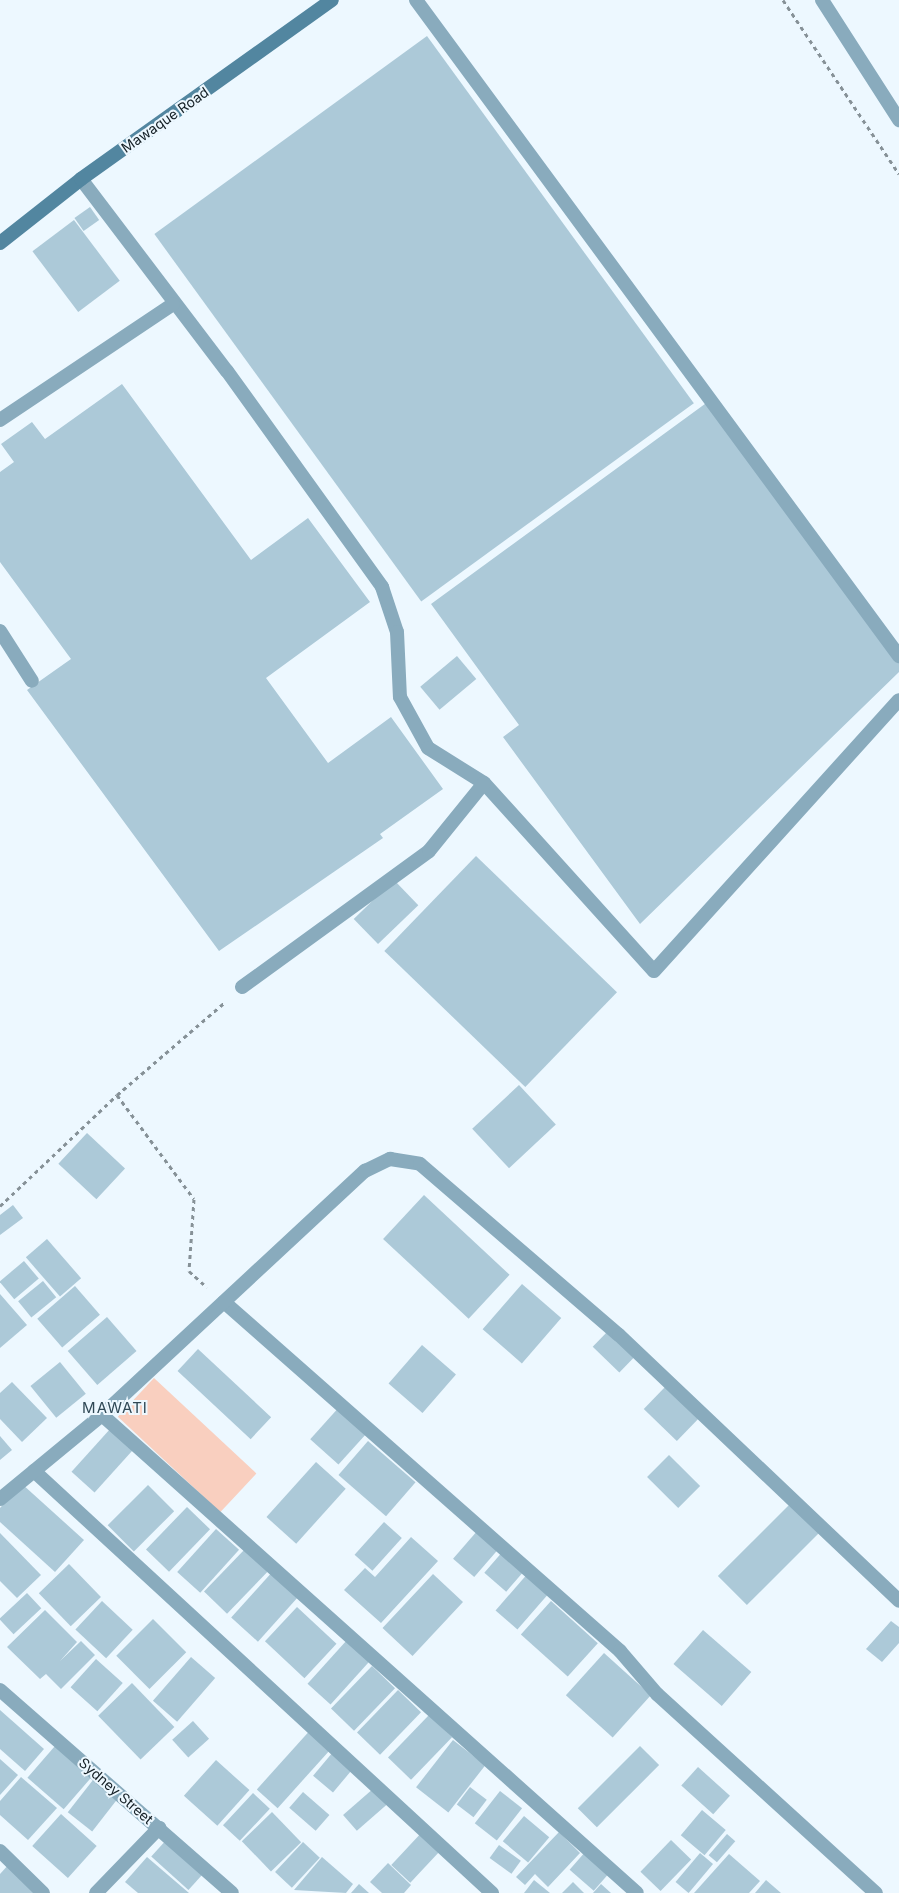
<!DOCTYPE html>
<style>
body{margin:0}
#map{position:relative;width:899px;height:1893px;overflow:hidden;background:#edf8ff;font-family:Inter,sans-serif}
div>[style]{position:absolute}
.green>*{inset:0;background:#f9cfbf;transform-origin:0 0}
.building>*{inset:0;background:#acc9d8;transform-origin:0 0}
.path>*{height:3px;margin-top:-1.5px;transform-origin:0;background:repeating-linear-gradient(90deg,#869197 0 4px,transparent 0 8px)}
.service>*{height:14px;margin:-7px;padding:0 7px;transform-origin:7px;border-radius:7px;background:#89abbd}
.minor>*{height:14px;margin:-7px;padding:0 7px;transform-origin:7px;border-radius:7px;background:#89abbd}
.secondary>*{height:14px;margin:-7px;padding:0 7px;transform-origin:7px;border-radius:7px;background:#5286a0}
span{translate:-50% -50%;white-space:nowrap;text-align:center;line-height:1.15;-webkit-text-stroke:4px #edf8ff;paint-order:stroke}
.street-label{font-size:14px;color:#141f25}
.neighbourhood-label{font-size:15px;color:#2f4855;letter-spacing:1px}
</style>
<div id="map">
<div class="green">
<i style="left:154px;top:1378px;width:140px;height:53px;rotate:43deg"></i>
</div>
<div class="building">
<i style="left:427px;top:36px;width:454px;height:337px;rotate:54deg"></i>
<i style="left:90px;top:207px;width:16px;height:19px;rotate:55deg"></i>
<i style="left:74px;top:220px;width:76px;height:52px;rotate:53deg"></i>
<i style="clip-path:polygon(122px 384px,251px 560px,308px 518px,370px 602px,266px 678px,328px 763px,391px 717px,443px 789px,380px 834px,383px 838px,219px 951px,27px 690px,71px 659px,0 562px,0 472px,14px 462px,1px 444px,32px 422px,45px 439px)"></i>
<i style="clip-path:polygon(709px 401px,899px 659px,899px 672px,640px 924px,503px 737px,519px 725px,431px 604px)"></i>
<i style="left:457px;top:656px;width:30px;height:48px;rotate:50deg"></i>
<i style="left:476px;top:856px;width:196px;height:132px;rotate:44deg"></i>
<i style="left:394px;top:880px;width:35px;height:56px;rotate:46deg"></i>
<i style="left:519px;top:1085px;width:54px;height:64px;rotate:47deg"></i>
<i style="left:87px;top:1133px;width:52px;height:42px;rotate:43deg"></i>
<i style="left:424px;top:1195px;width:117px;height:60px;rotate:43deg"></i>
<i style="clip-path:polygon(13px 1205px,23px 1218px,0 1235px,0 1215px)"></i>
<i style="left:47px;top:1239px;width:52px;height:28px;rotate:49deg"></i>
<i style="left:24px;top:1261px;width:23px;height:32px;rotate:50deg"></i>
<i style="left:43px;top:1281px;width:21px;height:32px;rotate:51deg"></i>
<i style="left:522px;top:1284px;width:52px;height:60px;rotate:41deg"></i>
<i style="left:75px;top:1286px;width:38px;height:50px;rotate:49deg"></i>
<i style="clip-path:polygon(0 1294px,27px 1325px,0 1348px)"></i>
<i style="left:107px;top:1317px;width:45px;height:52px;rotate:49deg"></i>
<i style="left:608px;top:1331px;width:37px;height:22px;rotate:44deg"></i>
<i style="left:422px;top:1345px;width:45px;height:51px;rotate:41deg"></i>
<i style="left:198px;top:1349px;width:100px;height:30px;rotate:43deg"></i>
<i style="left:60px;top:1362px;width:41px;height:38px;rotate:51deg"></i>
<i style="clip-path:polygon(12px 1382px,47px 1418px,22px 1442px,0 1419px,0 1393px)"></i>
<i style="left:666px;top:1386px;width:46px;height:32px;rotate:44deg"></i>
<i style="left:341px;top:1405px;width:38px;height:46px;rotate:42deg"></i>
<i style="left:111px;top:1428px;width:31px;height:59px;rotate:42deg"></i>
<i style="clip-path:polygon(0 1436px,12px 1450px,0 1460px)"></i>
<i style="left:368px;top:1441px;width:63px;height:45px;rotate:41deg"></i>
<i style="left:669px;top:1455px;width:44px;height:31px;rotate:45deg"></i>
<i style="left:316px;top:1462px;width:40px;height:74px;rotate:42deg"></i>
<i style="clip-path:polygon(22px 1484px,84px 1540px,55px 1572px,0 1522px,0 1508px)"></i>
<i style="left:148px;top:1485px;width:37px;height:57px;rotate:45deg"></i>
<i style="left:790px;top:1504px;width:41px;height:102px;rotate:45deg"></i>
<i style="left:187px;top:1507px;width:32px;height:59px;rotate:44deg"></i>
<i style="left:384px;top:1522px;width:24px;height:44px;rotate:42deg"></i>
<i style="left:216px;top:1529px;width:31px;height:58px;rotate:42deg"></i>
<i style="left:478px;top:1530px;width:28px;height:38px;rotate:41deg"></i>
<i style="clip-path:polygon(0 1533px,41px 1575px,17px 1598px,0 1581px)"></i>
<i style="clip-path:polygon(411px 1537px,438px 1561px,381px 1623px,344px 1590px,365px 1568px,375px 1577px)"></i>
<i style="left:245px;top:1549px;width:32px;height:59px;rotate:44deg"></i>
<i style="left:504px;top:1550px;width:29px;height:30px;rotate:41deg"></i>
<i style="left:69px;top:1564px;width:46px;height:42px;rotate:46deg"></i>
<i style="left:274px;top:1570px;width:36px;height:64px;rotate:42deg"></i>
<i style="left:529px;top:1572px;width:29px;height:51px;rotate:41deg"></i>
<i style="left:433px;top:1574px;width:41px;height:74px;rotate:43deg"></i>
<i style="left:27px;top:1593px;width:21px;height:38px;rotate:47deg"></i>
<i style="left:102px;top:1601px;width:42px;height:39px;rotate:43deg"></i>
<i style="left:551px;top:1601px;width:63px;height:45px;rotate:42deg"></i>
<i style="left:297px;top:1607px;width:54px;height:47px;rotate:43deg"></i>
<i style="clip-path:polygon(45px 1610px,77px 1642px,60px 1661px,81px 1641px,95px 1655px,61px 1689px,46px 1674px,40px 1679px,7px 1647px)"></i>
<i style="left:153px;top:1619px;width:47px;height:52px;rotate:45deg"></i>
<i style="clip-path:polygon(891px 1621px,899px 1627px,899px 1643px,882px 1662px,866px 1649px)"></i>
<i style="left:703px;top:1630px;width:64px;height:45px;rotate:41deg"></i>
<i style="left:347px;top:1640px;width:31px;height:59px;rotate:42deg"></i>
<i style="left:604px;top:1653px;width:63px;height:57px;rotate:42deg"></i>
<i style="left:191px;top:1657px;width:32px;height:58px;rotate:41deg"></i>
<i style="left:96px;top:1659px;width:36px;height:38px;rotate:42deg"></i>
<i style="left:372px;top:1666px;width:32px;height:59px;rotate:44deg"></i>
<i style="left:132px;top:1683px;width:61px;height:47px;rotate:46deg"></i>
<i style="left:398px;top:1690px;width:32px;height:59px;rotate:44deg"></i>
<i style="clip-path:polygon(0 1710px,44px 1749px,25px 1771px,0 1749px)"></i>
<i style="left:429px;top:1715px;width:32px;height:59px;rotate:44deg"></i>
<i style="left:193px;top:1721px;width:24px;height:28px;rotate:48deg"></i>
<i style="left:313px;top:1727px;width:28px;height:84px;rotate:42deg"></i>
<i style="left:453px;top:1740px;width:41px;height:60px;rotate:38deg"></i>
<i style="left:55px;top:1746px;width:48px;height:42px;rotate:41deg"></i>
<i style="left:640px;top:1746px;width:27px;height:88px;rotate:45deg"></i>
<i style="left:333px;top:1752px;width:26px;height:31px;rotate:40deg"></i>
<i style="clip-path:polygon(0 1759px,18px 1775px,0 1795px)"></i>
<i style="left:216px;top:1760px;width:45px;height:48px;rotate:42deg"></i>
<i style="left:698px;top:1767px;width:43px;height:25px;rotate:42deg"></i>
<i style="clip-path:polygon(21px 1777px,57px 1808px,28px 1840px,0 1815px,0 1801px)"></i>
<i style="left:93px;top:1780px;width:31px;height:41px;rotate:38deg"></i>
<i style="left:470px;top:1787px;width:21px;height:22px;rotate:37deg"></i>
<i style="left:374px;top:1788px;width:21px;height:41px;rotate:49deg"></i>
<i style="left:500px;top:1791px;width:28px;height:41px;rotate:38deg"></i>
<i style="left:303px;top:1792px;width:35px;height:21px;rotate:41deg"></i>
<i style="left:253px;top:1793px;width:23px;height:44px;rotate:43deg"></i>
<i style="left:702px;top:1810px;width:31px;height:33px;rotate:40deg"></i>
<i style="left:272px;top:1812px;width:42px;height:42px;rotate:46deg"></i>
<i style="left:61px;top:1814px;width:48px;height:43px;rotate:42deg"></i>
<i style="left:524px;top:1816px;width:33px;height:33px;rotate:40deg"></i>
<i style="left:424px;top:1830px;width:26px;height:48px;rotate:43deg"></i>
<i style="clip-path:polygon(559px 1832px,580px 1853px,548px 1887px,535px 1874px,525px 1885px,516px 1877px)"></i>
<i style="left:727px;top:1834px;width:11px;height:28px;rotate:41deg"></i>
<i style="left:168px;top:1838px;width:50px;height:25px;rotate:42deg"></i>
<i style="left:671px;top:1840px;width:28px;height:44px;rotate:44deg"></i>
<i style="left:303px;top:1842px;width:23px;height:41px;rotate:43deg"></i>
<i style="left:499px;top:1845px;width:27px;height:16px;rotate:36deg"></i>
<i style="left:586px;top:1851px;width:32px;height:25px;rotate:41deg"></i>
<i style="left:700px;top:1853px;width:17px;height:38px;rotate:40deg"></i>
<i style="clip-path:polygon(729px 1854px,760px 1881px,749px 1893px,694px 1893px)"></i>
<i style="clip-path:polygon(147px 1857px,189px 1893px,138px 1893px,125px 1882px)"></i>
<i style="clip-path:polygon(322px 1857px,353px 1884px,346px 1893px,294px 1890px)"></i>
<i style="clip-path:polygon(10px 1863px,42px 1893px,0 1893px,0 1874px)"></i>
<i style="clip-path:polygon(388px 1863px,411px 1885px,404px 1893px,382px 1893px,370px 1882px)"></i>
<i style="clip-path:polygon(534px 1880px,550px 1893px,524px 1893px)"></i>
<i style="clip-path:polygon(766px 1880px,781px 1893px,755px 1893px)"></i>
<i style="clip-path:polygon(573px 1882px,584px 1893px,562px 1893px)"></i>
<i style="clip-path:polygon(359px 1884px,369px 1893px,351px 1893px)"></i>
<i style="clip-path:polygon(601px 1884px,611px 1893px,593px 1893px)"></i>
</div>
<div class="path">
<i style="left:783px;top:0;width:209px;rotate:56.3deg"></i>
<i style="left:117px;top:1095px;width:143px;rotate:-40.7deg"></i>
<i style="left:0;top:1206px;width:161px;rotate:-43.5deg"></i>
<i style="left:117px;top:1095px;width:129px;rotate:53.5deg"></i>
<i style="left:194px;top:1199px;width:72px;rotate:94deg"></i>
<i style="left:189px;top:1271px;width:24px;rotate:42deg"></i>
</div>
<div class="service">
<i style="left:416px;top:0;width:815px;rotate:53.64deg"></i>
<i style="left:822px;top:0;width:143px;rotate:57.3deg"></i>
<i style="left:81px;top:179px;width:241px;rotate:52.8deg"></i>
<i style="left:227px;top:371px;width:266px;rotate:54.3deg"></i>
<i style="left:382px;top:587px;width:47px;rotate:71.6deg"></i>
<i style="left:397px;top:632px;width:65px;rotate:87.4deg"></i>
<i style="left:400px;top:697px;width:58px;rotate:61.2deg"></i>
<i style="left:428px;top:748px;width:66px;rotate:32deg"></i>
<i style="left:484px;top:783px;width:253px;rotate:47.9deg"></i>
<i style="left:654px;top:971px;width:365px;rotate:-47.9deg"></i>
<i style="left:0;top:420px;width:208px;rotate:-33.8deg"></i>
<i style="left:0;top:631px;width:59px;rotate:57.4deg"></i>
<i style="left:242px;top:987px;width:231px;rotate:-36deg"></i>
<i style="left:429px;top:851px;width:87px;rotate:-51deg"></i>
</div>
<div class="minor">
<i style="left:224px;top:1302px;width:528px;rotate:41.39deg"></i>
<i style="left:620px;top:1651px;width:57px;rotate:49.3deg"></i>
<i style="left:657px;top:1694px;width:296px;rotate:42.3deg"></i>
<i style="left:102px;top:1415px;width:359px;rotate:-42.9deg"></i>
<i style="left:365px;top:1171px;width:28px;rotate:-26deg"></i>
<i style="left:390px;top:1159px;width:30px;rotate:9deg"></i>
<i style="left:420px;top:1164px;width:262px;rotate:40.7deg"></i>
<i style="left:619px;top:1335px;width:386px;rotate:43.5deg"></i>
<i style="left:34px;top:1471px;width:623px;rotate:42.66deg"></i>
<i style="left:0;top:1499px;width:132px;rotate:-39.5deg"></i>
<i style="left:102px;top:1415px;width:717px;rotate:41.78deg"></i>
<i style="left:0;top:1690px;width:308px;rotate:41.2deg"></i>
<i style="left:0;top:1851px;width:60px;rotate:44.3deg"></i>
<i style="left:96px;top:1893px;width:91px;rotate:-45.9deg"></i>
</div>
<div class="secondary">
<i style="left:0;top:243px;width:103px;rotate:-38.3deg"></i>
<i style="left:81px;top:179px;width:308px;rotate:-35.5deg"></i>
</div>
<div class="street-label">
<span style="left:165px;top:120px;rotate:-35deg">Mawaque Road</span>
<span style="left:116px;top:1791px;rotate:41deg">Sydney Street</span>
</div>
<div class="neighbourhood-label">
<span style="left:115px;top:1408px">MAWATI</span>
</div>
</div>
